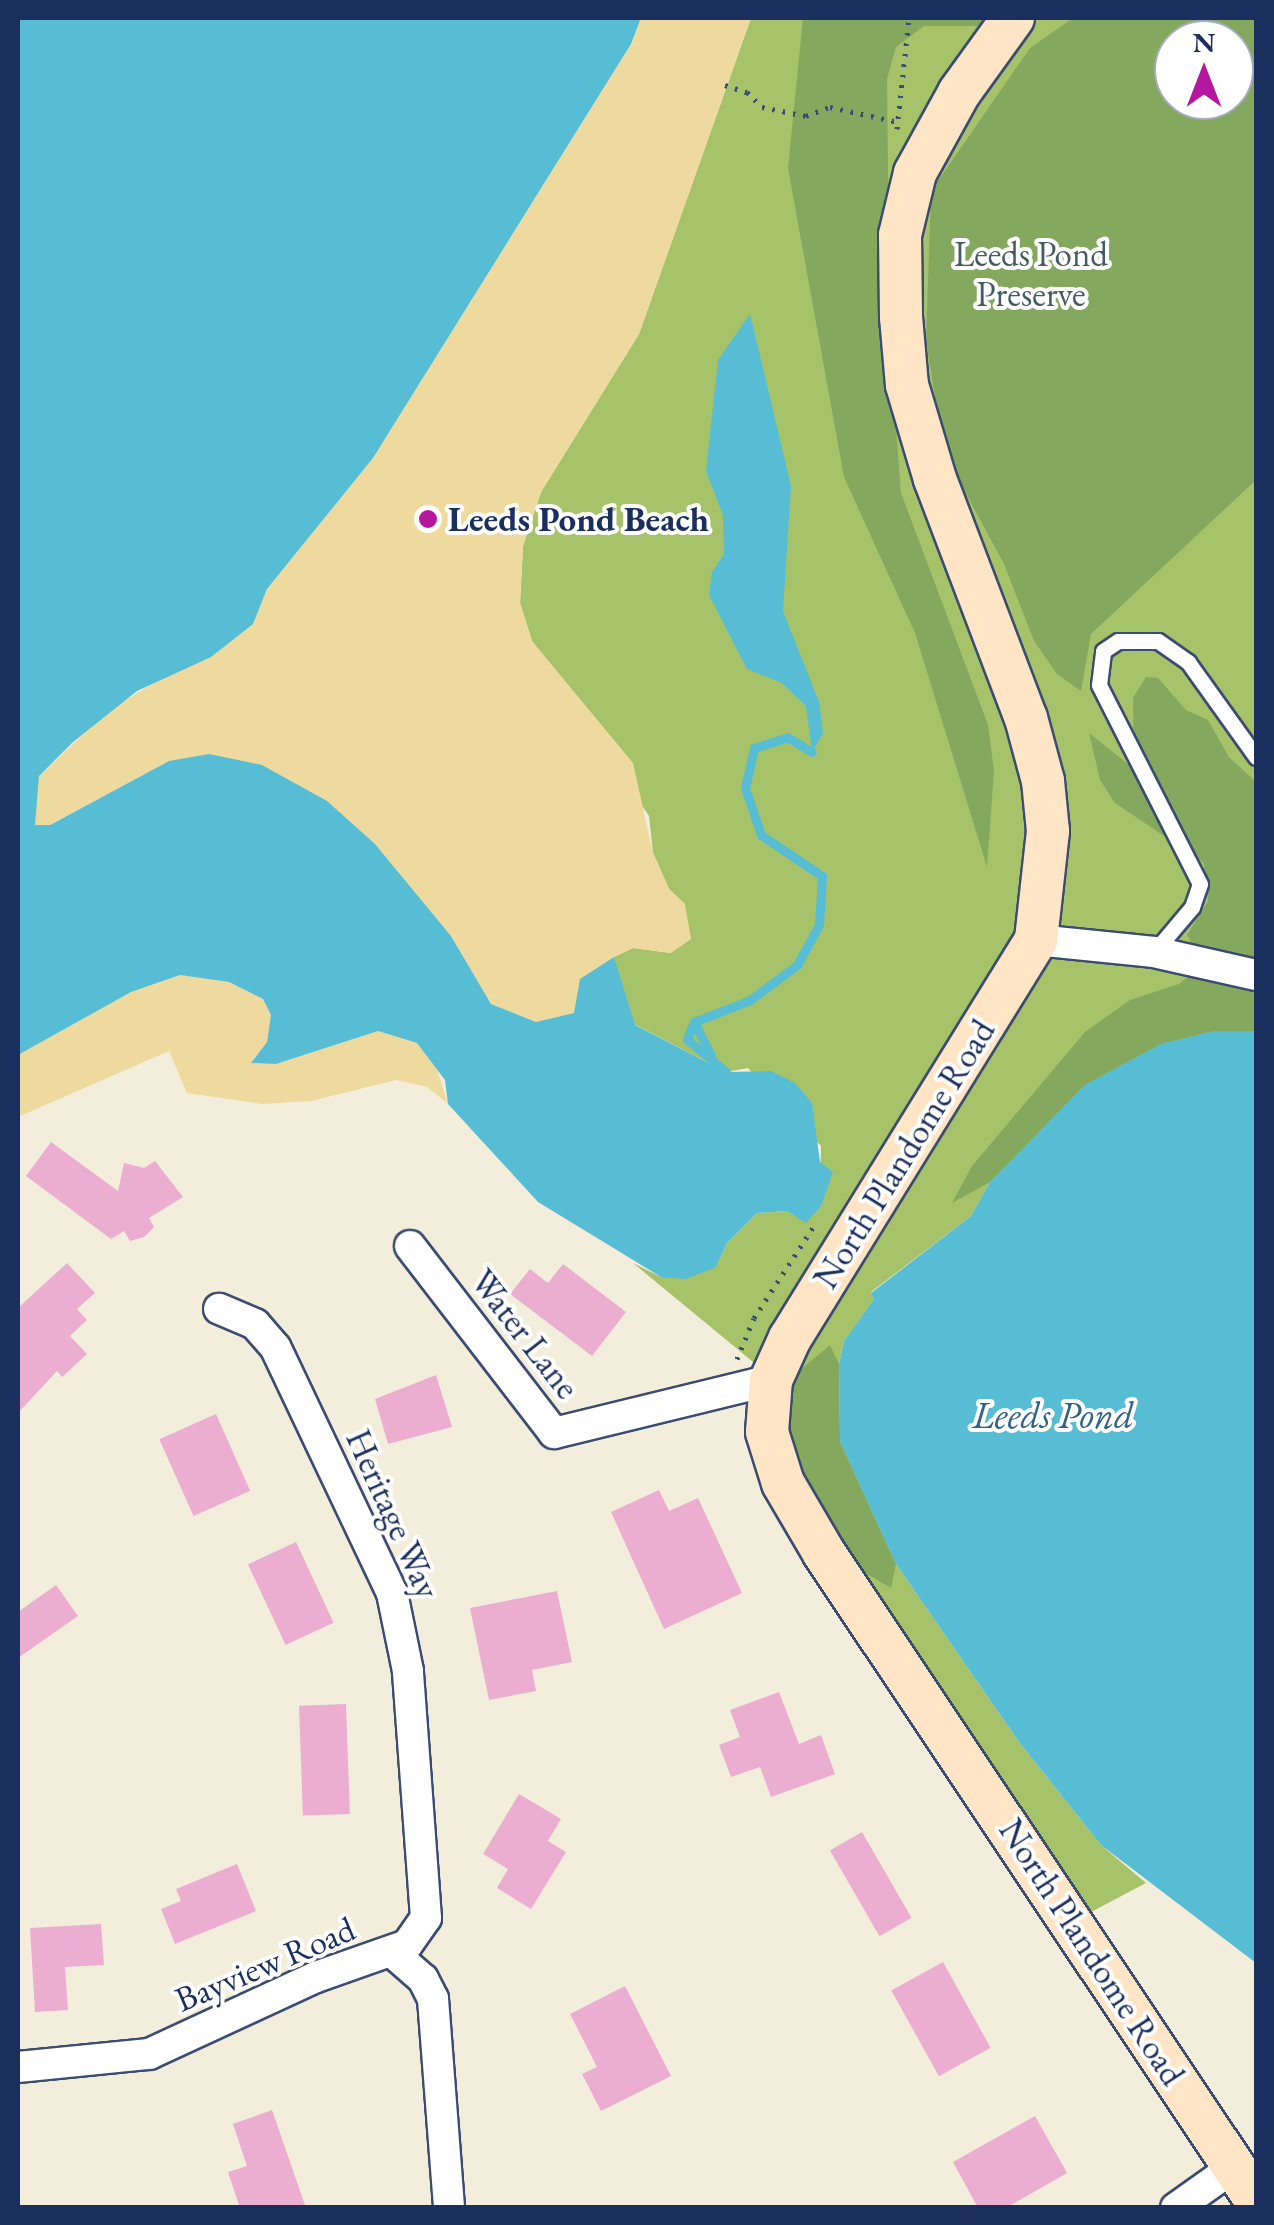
<!DOCTYPE html>
<style>
body{margin:0}
#map{position:relative;width:1274px;height:2225px;overflow:hidden;background:#f3eedc;font-family:"EB Garamond",serif}
div>[style]{position:absolute}
.green>*{inset:0;background:#a6c36a}
.forest>*{inset:0;background:#84a95e}
.sand>*{inset:0;background:#eeda9e}
.water>*{inset:0;background:#56bdd4}
.stream>*{height:9px;margin:-4.5px;padding:0 4.5px;transform-origin:4.5px;border-radius:4.5px;background:#56bdd4}
.building>*{inset:0;background:#ebadd0;transform-origin:0 0}
.path>*{height:5px;margin-top:-2.5px;transform-origin:0;background:repeating-linear-gradient(90deg,#3b4c71 0 2.5px,transparent 0 10.5px)}
.roads{filter:drop-shadow(2px 0 #3b4c71) drop-shadow(-2px 0 #3b4c71) drop-shadow(0 2px #3b4c71) drop-shadow(0 -2px #3b4c71)}
.lane>*{height:15px;margin:-7.5px;padding:0 7.5px;transform-origin:7.5px;border-radius:7.5px;background:#fff}
.street>*{height:30px;margin:-15px;padding:0 15px;transform-origin:15px;border-radius:15px;background:#fff}
.secondary>*{height:42px;margin:-21px;padding:0 21px;transform-origin:21px;border-radius:21px;background:#fee5c5}
.dots>*{width:28px;height:28px;translate:-50% -50%;box-sizing:border-box;border:5px solid #fff;border-radius:50%}
span{translate:-50% -50%;white-space:nowrap;text-align:center;line-height:1.15;-webkit-text-stroke:8px #fff;paint-order:stroke}
.park-label{font-size:35px;color:#455b62}
.poi-label{font-size:35px;color:#1b2f5e;font-weight:700}
.left{translate:0 -50%;text-align:left}
.street-label{font-size:35px;color:#1b2f5e}
.water-label{font-size:38px;color:#306187;font-style:italic}
.frame{position:absolute;inset:0;border:20px solid #1b2f5e;pointer-events:none}
.north{position:absolute;left:1154px;top:20px;width:100px;height:100px;box-sizing:border-box;background:#fff;border:2px solid #a4acbf;border-radius:50%;rotate:0deg;font-size:28px;font-weight:700;line-height:40px;text-align:center;color:#1b2f5e}
.north::after{content:'';display:block;margin:auto;width:35px;height:45px;background:#b5179e;clip-path:polygon(50% 0,100% 100%,50% 72%,0 100%)}
</style>
<div id="map">
<div class="green">
<i style="clip-path:polygon(evenodd,751px 18px,1256px 18px,1256px 1031px,1214px 1031px,990px 1182px,971px 1216px,871px 1292px,875px 1298px,844px 1341px,839px 1364px,840px 1441px,896px 1564px,1019px 1742px,1101px 1845px,1146px 1883px,1074px 1921px,824px 1553px,770px 1376px,633px 1263px,661px 1277px,716px 1267px,727px 1243px,757px 1213px,787px 1211px,806px 1222px,820px 1206px,821px 1146px,748px 1068px,726px 1072px,630px 1022px,614px 957px,633px 948px,671px 953px,685px 905px,669px 889px,653px 853px,649px 816px,532px 641px,520px 603px,523px 546px,541px 492px,639px 334px,751px 18px,1174px 40px,1234px 40px,1234px 100px,1174px 100px,1174px 40px)"></i>
</div>
<div class="forest">
<i style="clip-path:polygon(803px 18px,998px 18px,984px 26px,924px 26px,896px 47px,887px 79px,890px 348px,901px 493px,988px 725px,994px 771px,987px 867px,915px 633px,844px 477px,788px 168px)"></i>
<i style="clip-path:polygon(evenodd,1073px 18px,1256px 18px,1256px 480px,1091px 634px,1081px 691px,1057px 674px,1034px 641px,1004px 564px,944px 453px,926px 341px,931px 191px,1030px 48px,1073px 18px,1174px 40px,1234px 40px,1234px 100px,1174px 100px,1174px 40px)"></i>
<i style="clip-path:polygon(1146px 677px,1158px 678px,1186px 710px,1208px 720px,1229px 757px,1256px 782px,1256px 1031px,1214px 1031px,1161px 1044px,1085px 1085px,990px 1182px,952px 1203px,972px 1166px,1085px 1032px,1130px 1000px,1179px 984px,1204px 964px,1187px 935px,1208px 901px,1204px 863px,1115px 803px,1100px 780px,1089px 733px,1134px 769px,1133px 698px)"></i>
<i style="clip-path:polygon(830px 1345px,839px 1364px,840px 1441px,896px 1564px,891px 1588px,857px 1568px,790px 1463px,788px 1399px,800px 1370px)"></i>
</div>
<div class="sand">
<i style="clip-path:polygon(641px 18px,751px 18px,639px 334px,541px 492px,523px 546px,520px 603px,532px 641px,633px 763px,653px 853px,669px 889px,685px 904px,691px 939px,671px 953px,633px 948px,614px 957px,580px 980px,575px 1013px,536px 1022px,491px 1004px,451px 936px,375px 844px,169px 761px,49px 825px,35px 825px,33px 803px,39px 776px,109px 710px,253px 624px,267px 589px,373px 458px,631px 44px)"></i>
<i style="clip-path:polygon(180px 975px,229px 982px,263px 999px,271px 1015px,267px 1042px,252px 1061px,276px 1064px,378px 1031px,417px 1043px,433px 1057px,448px 1104px,427px 1087px,396px 1080px,311px 1101px,263px 1104px,187px 1093px,169px 1051px,18px 1117px,18px 1055px,131px 992px)"></i>
</div>
<div class="water">
<i style="clip-path:polygon(18px 18px,641px 18px,631px 44px,373px 458px,267px 589px,253px 624px,211px 657px,137px 691px,73px 742px,39px 776px,35px 825px,50px 825px,169px 761px,209px 754px,262px 765px,327px 801px,375px 844px,451px 936px,491px 1004px,536px 1022px,574px 1013px,580px 979px,614px 957px,635px 1025px,726px 1072px,771px 1071px,795px 1083px,812px 1103px,820px 1162px,833px 1172px,821px 1206px,806px 1223px,787px 1211px,757px 1213px,727px 1243px,716px 1267px,686px 1279px,661px 1277px,538px 1202px,448px 1104px,445px 1080px,417px 1043px,378px 1031px,276px 1064px,251px 1063px,267px 1042px,271px 1015px,263px 999px,229px 982px,180px 975px,131px 992px,18px 1055px)"></i>
<i style="clip-path:polygon(750px 314px,791px 486px,783px 611px,819px 702px,823px 733px,812px 752px,806px 706px,782px 683px,747px 669px,709px 595px,712px 572px,724px 554px,723px 515px,706px 471px,718px 360px)"></i>
<i style="clip-path:polygon(1214px 1031px,1256px 1031px,1256px 1963px,1101px 1845px,1019px 1742px,896px 1564px,840px 1441px,839px 1364px,844px 1341px,874px 1299px,871px 1293px,971px 1216px,990px 1182px,1085px 1085px,1161px 1044px)"></i>
</div>
<div class="stream">
<i style="left:694px;top:1022px;width:37px;rotate:63deg"></i>
<i style="left:726px;top:1072px;width:51px;rotate:-139.8deg"></i>
<i style="left:687px;top:1039px;width:18px;rotate:-68deg"></i>
<i style="left:694px;top:1022px;width:60px;rotate:-21.4deg"></i>
<i style="left:750px;top:1000px;width:59px;rotate:-36.7deg"></i>
<i style="left:797px;top:965px;width:46px;rotate:-61.2deg"></i>
<i style="left:819px;top:925px;width:49px;rotate:-86.5deg"></i>
<i style="left:822px;top:876px;width:73px;rotate:-146.1deg"></i>
<i style="left:761px;top:835px;width:50px;rotate:-108.8deg"></i>
<i style="left:745px;top:788px;width:41px;rotate:-77.3deg"></i>
<i style="left:754px;top:748px;width:35px;rotate:-18deg"></i>
<i style="left:787px;top:737px;width:29px;rotate:31deg"></i>
</div>
<div class="building">
<i style="clip-path:polygon(51px 1142px,118px 1191px,124px 1163px,144px 1168px,155px 1161px,183px 1197px,149px 1218px,154px 1227px,144px 1237px,130px 1241px,124px 1231px,111px 1239px,26px 1176px)"></i>
<i style="clip-path:polygon(67px 1263px,95px 1293px,77px 1309px,87px 1320px,70px 1336px,87px 1354px,62px 1377px,57px 1371px,18px 1413px,18px 1308px)"></i>
<i style="clip-path:polygon(563px 1264px,626px 1312px,592px 1356px,510px 1294px,530px 1269px,548px 1283px)"></i>
<i style="clip-path:polygon(436px 1375px,452px 1427px,388px 1444px,375px 1399px)"></i>
<i style="left:216px;top:1414px;width:84px;height:62px;rotate:66deg"></i>
<i style="clip-path:polygon(659px 1490px,669px 1511px,698px 1498px,742px 1593px,664px 1629px,611px 1512px)"></i>
<i style="left:296px;top:1542px;width:89px;height:53px;rotate:65deg"></i>
<i style="clip-path:polygon(56px 1585px,78px 1616px,18px 1658px,18px 1612px)"></i>
<i style="clip-path:polygon(557px 1591px,572px 1662px,532px 1670px,536px 1691px,489px 1700px,470px 1608px)"></i>
<i style="clip-path:polygon(779px 1692px,799px 1744px,821px 1735px,835px 1774px,771px 1797px,760px 1767px,731px 1777px,719px 1745px,740px 1737px,730px 1710px)"></i>
<i style="left:346px;top:1704px;width:110px;height:47px;rotate:88deg"></i>
<i style="clip-path:polygon(519px 1794px,561px 1819px,548px 1841px,566px 1852px,531px 1909px,497px 1888px,508px 1869px,483px 1854px)"></i>
<i style="left:862px;top:1832px;width:99px;height:37px;rotate:60deg"></i>
<i style="clip-path:polygon(237px 1864px,256px 1911px,175px 1944px,161px 1909px,181px 1901px,176px 1889px)"></i>
<i style="clip-path:polygon(101px 1924px,104px 1965px,65px 1967px,68px 2010px,35px 2012px,30px 1928px)"></i>
<i style="left:943px;top:1962px;width:98px;height:59px;rotate:61deg"></i>
<i style="clip-path:polygon(625px 1986px,671px 2076px,601px 2111px,582px 2074px,597px 2067px,570px 2014px)"></i>
<i style="clip-path:polygon(272px 2110px,306px 2208px,240px 2208px,228px 2172px,247px 2166px,233px 2124px)"></i>
<i style="clip-path:polygon(1035px 2116px,1067px 2173px,1006px 2208px,978px 2208px,953px 2162px)"></i>
</div>
<div class="path">
<i style="left:725px;top:85px;width:23px;rotate:18deg"></i>
<i style="left:747px;top:92px;width:21px;rotate:45deg"></i>
<i style="left:762px;top:107px;width:45px;rotate:11.6deg"></i>
<i style="left:806px;top:116px;width:26px;rotate:-21deg"></i>
<i style="left:830px;top:107px;width:70px;rotate:12.4deg"></i>
<i style="left:897px;top:129px;width:112px;rotate:-83.8deg"></i>
<i style="left:737px;top:1359px;width:44px;rotate:-67.5deg"></i>
<i style="left:754px;top:1318px;width:110px;rotate:-56.9deg"></i>
</div>
<div class="roads">
<div class="lane">
<i style="left:1154px;top:952px;width:59px;rotate:-49.8deg"></i>
<i style="left:1192px;top:907px;width:24px;rotate:-71deg"></i>
<i style="left:1200px;top:884px;width:223px;rotate:-116.9deg"></i>
<i style="left:1099px;top:685px;width:34px;rotate:-83deg"></i>
<i style="left:1103px;top:651px;width:18px;rotate:-34deg"></i>
<i style="left:1118px;top:641px;width:40px"></i>
<i style="left:1158px;top:641px;width:37px;rotate:35deg"></i>
<i style="left:1188px;top:662px;width:117px;rotate:54.4deg"></i>
</div>
<div class="street">
<i style="left:1036px;top:940px;width:119px;rotate:5.8deg"></i>
<i style="left:1154px;top:952px;width:105px;rotate:12.7deg"></i>
<i style="left:410px;top:1246px;width:236px;rotate:52.4deg"></i>
<i style="left:554px;top:1433px;width:223px;rotate:-13.7deg"></i>
<i style="left:392px;top:1952px;width:41px;rotate:41.1deg"></i>
<i style="left:423px;top:1979px;width:22px;rotate:63deg"></i>
<i style="left:433px;top:1999px;width:210px;rotate:85.6deg"></i>
<i style="left:18px;top:2067px;width:132px;rotate:-5.7deg"></i>
<i style="left:149px;top:2054px;width:184px;rotate:-24.8deg"></i>
<i style="left:316px;top:1977px;width:96px;rotate:-19.4deg"></i>
<i style="left:407px;top:1945px;width:33px;rotate:-55deg"></i>
<i style="left:426px;top:1918px;width:248px;rotate:-94.2deg"></i>
<i style="left:408px;top:1671px;width:80px;rotate:-101.6deg"></i>
<i style="left:392px;top:1593px;width:272px;rotate:-115.4deg"></i>
<i style="left:275px;top:1347px;width:30px;rotate:-131deg"></i>
<i style="left:255px;top:1324px;width:39px;rotate:-157deg"></i>
<i style="left:1176px;top:2208px;width:71px;rotate:-35.3deg"></i>
</div>
<div class="secondary">
<i style="left:1013px;top:18px;width:92px;rotate:125.8deg"></i>
<i style="left:959px;top:93px;width:91px;rotate:118.8deg"></i>
<i style="left:915px;top:173px;width:64px;rotate:103.6deg"></i>
<i style="left:900px;top:235px;width:82px;rotate:89.3deg"></i>
<i style="left:901px;top:317px;width:68px;rotate:85deg"></i>
<i style="left:907px;top:385px;width:98px;rotate:73.4deg"></i>
<i style="left:935px;top:479px;width:256px;rotate:69.2deg"></i>
<i style="left:1026px;top:718px;width:65px;rotate:74.9deg"></i>
<i style="left:1043px;top:781px;width:50px;rotate:84.3deg"></i>
<i style="left:1048px;top:831px;width:110px;rotate:96.3deg"></i>
<i style="left:1036px;top:940px;width:468px;rotate:121.7deg"></i>
<i style="left:790px;top:1338px;width:46px;rotate:114.3deg"></i>
<i style="left:771px;top:1380px;width:52px;rotate:94.4deg"></i>
<i style="left:767px;top:1432px;width:53px;rotate:72.6deg"></i>
<i style="left:783px;top:1483px;width:81px;rotate:59.6deg"></i>
<i style="left:824px;top:1553px;width:778px;rotate:56.27deg"></i>
</div>
</div>
<div class="dots">
<i style="left:428px;top:519px;background:#b5179e"></i>
</div>
<div class="park-label">
<span style="left:1031px;top:274px">Leeds Pond<br>Preserve</span>
</div>
<div class="poi-label">
<span class="left" style="left:448px;top:519px">Leeds Pond Beach</span>
</div>
<div class="street-label">
<span style="left:904px;top:1154px;rotate:-58deg">North Plandome Road</span>
<span style="left:525px;top:1334px;rotate:52deg">Water Lane</span>
<span style="left:393px;top:1514px;rotate:66deg">Heritage Way</span>
<span style="left:1092px;top:1952px;rotate:57deg">North Plandome Road</span>
<span style="left:265px;top:1964px;rotate:-23deg">Bayview Road</span>
</div>
<div class="water-label">
<span style="left:1053px;top:1415px">Leeds Pond</span>
</div>
<div class="frame"></div>
<div class="north">N</div>
</div>
